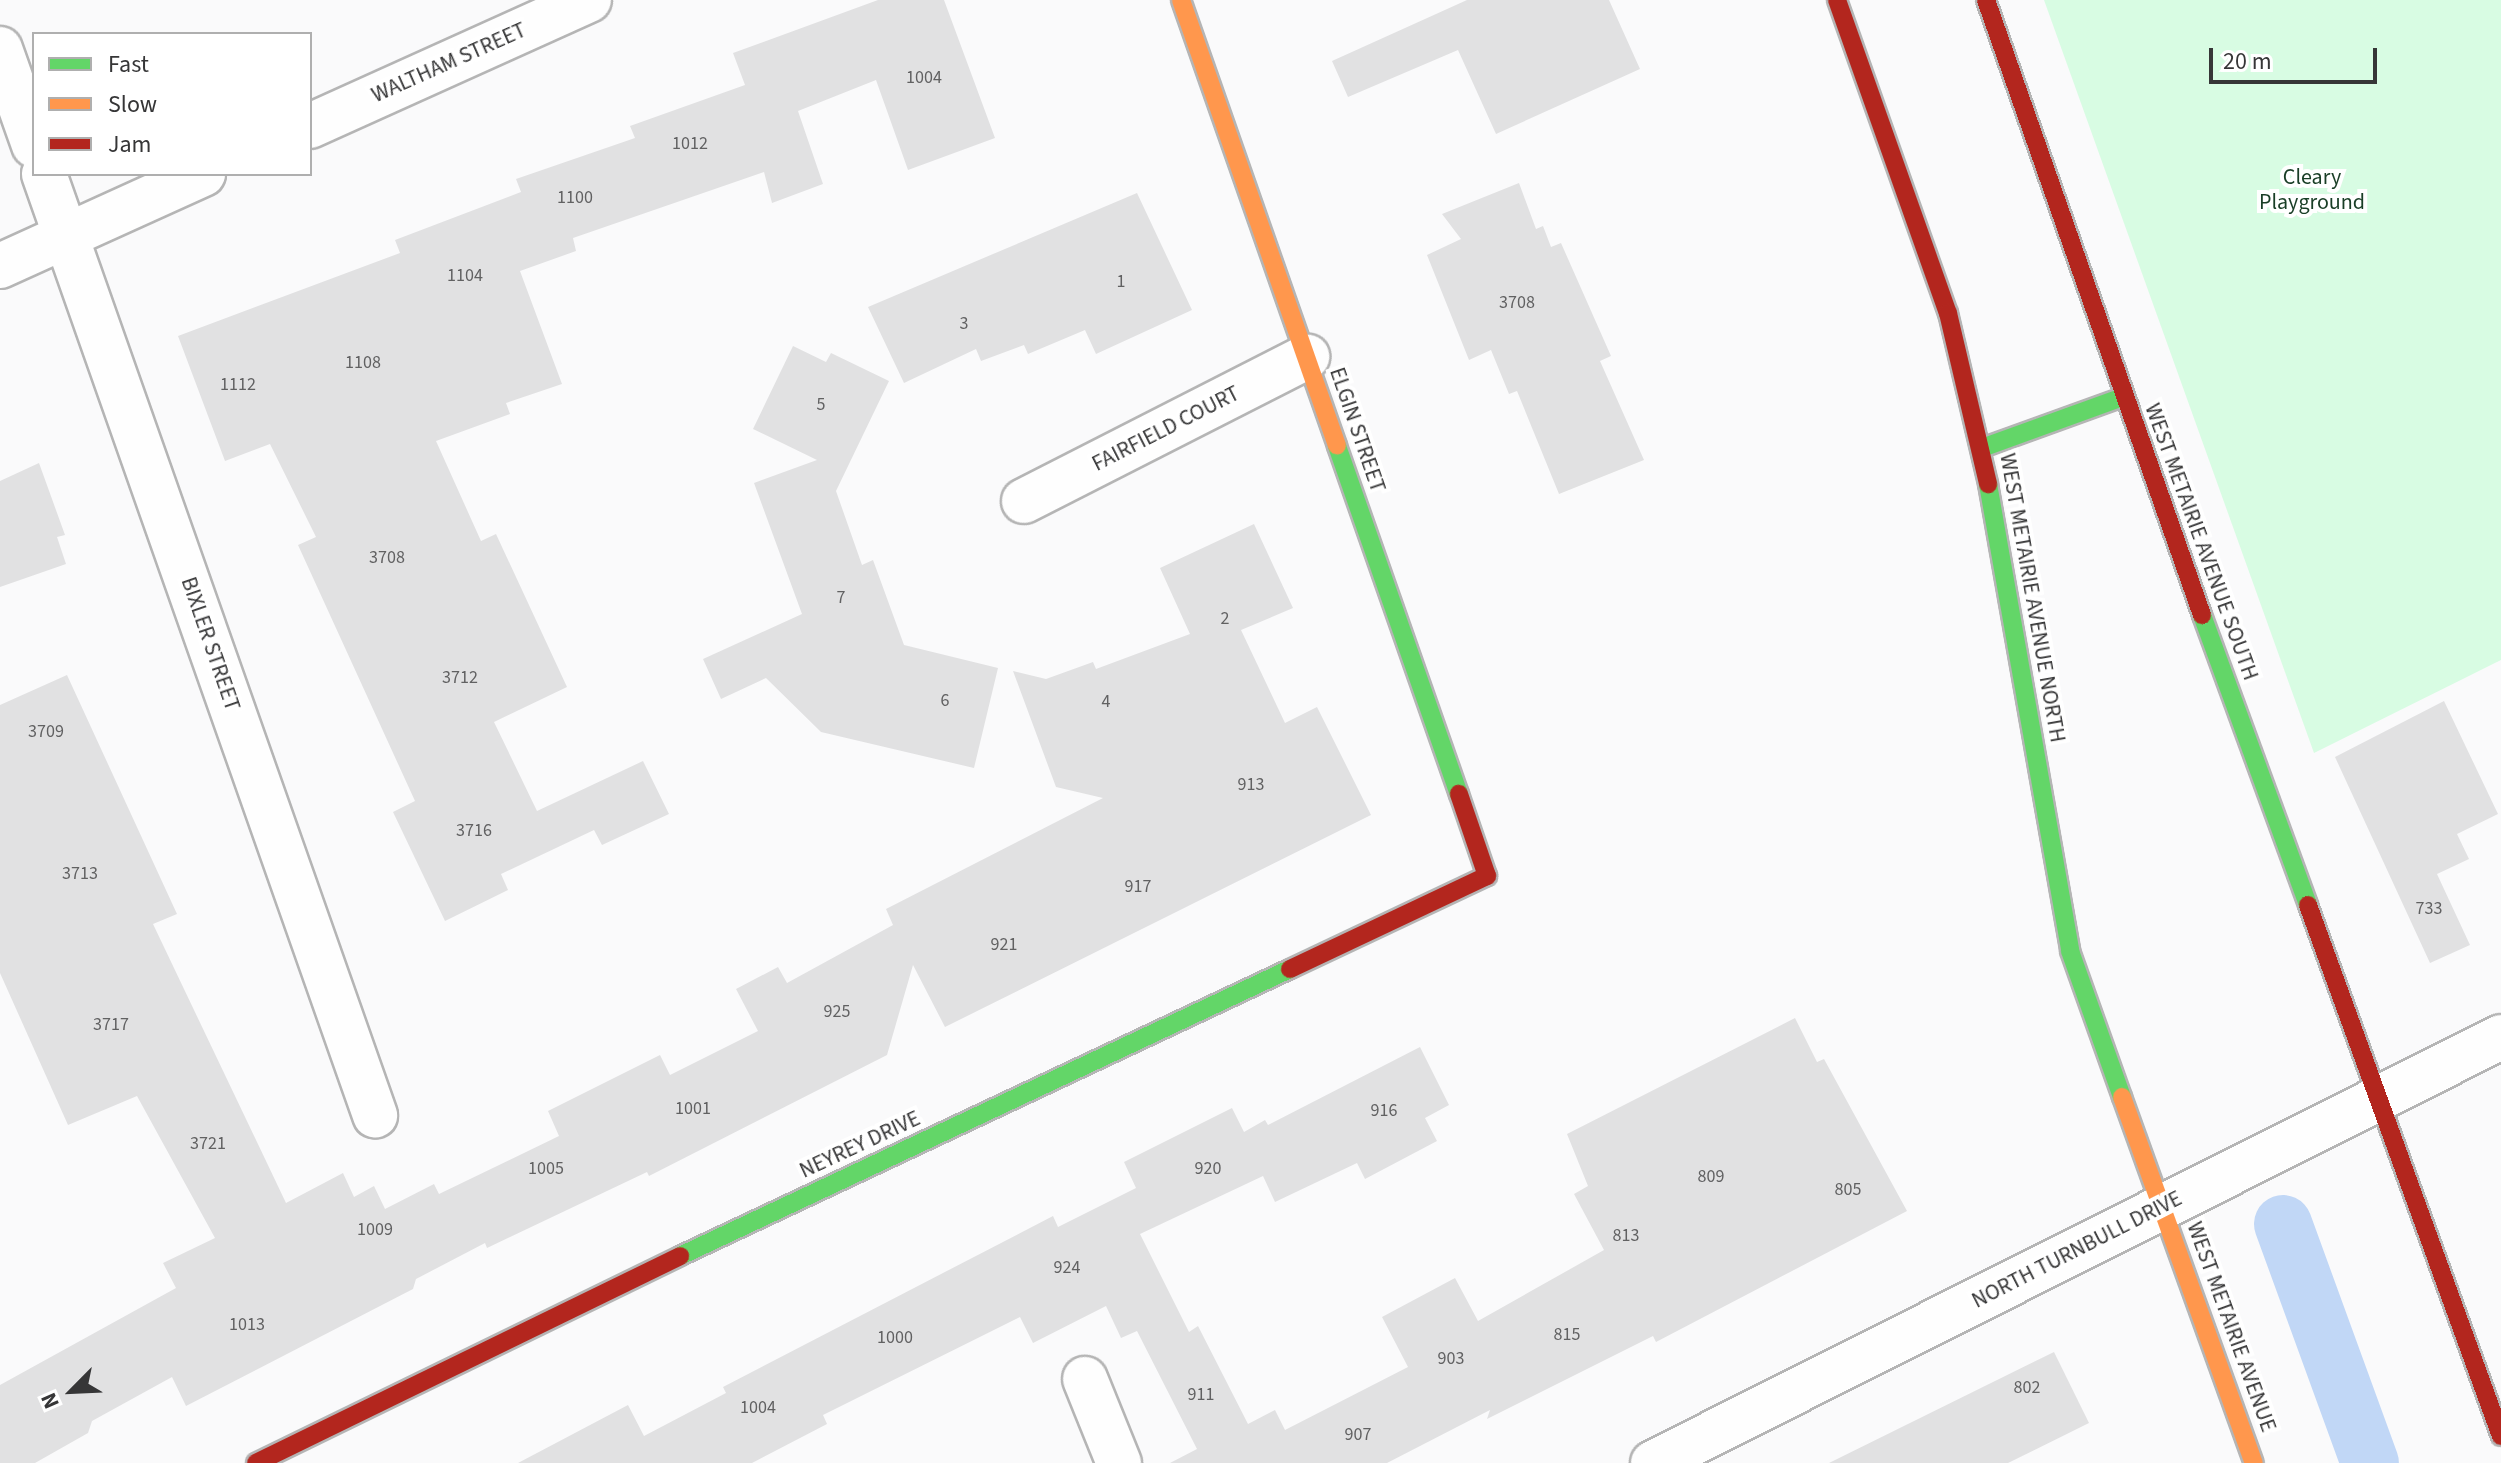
<!DOCTYPE html>
<style>
body{margin:0}
#map{position:relative;width:2501px;height:1463px;overflow:hidden;background:#fafafb;font-family:"Source Sans 3",sans-serif}
div>[style]{position:absolute}
.green>*{inset:0;background:#d8fce3}
.canal>*{height:58px;margin:-29px;padding:0 29px;transform-origin:29px;border-radius:29px;background:#c1d7f6}
.building>*{inset:0;background:#e1e1e2}
.roads{filter:drop-shadow(2px 0 #b5b5b5) drop-shadow(-2px 0 #b5b5b5) drop-shadow(0 2px #b5b5b5) drop-shadow(0 -2px #b5b5b5)}
.street>*{height:44px;margin:-22px;padding:0 22px;transform-origin:22px;border-radius:22px;background:#fefefe}
.fast>*{height:18px;margin:-9px;padding:0 9px;transform-origin:9px;border-radius:9px;background:#63d668}
.slow>*{height:18px;margin:-9px;padding:0 9px;transform-origin:9px;border-radius:9px;background:#ff974d}
.jam>*{height:18px;margin:-9px;padding:0 9px;transform-origin:9px;border-radius:9px;background:#b3261e}
span{translate:-50% -50%;white-space:nowrap;text-align:center;line-height:1.15;-webkit-text-stroke:8px #fff;paint-order:stroke}
.number-label{font-size:18px;color:#616162}
.number-label span{-webkit-text-stroke-width:0}
.street-label{font-size:22px;color:#363637}
.park-label{font-size:22px;color:#193e26}
.legend{position:absolute;left:32px;top:32px;width:280px;height:144px;box-sizing:border-box;background:#fff;border:2px solid #afafaf;margin:0;padding:10px 14px;list-style:none;font-size:24px;color:#363637}
.legend li{display:flex;align-items:center;gap:16px;height:40px}
.legend b{width:40px;border:2px solid #afafaf}
.north{position:absolute;left:32px;top:1351px;width:80px;height:80px;-webkit-text-stroke:6px #fff;paint-order:stroke;rotate:246deg;font-size:22px;font-weight:700;line-height:32px;text-align:center;color:#363637}
.north::after{content:'';display:block;margin:auto;width:28px;height:36px;background:#363637;clip-path:polygon(50% 0,100% 100%,50% 72%,0 100%)}
.scale{position:absolute;left:2209px;top:48px;width:168px;height:36px;box-sizing:border-box;border:4px solid #363637;border-top:0;padding-left:10px;font-size:24px;line-height:28px;white-space:nowrap;color:#363637;-webkit-text-stroke:6px #fff;paint-order:stroke}
</style>
<div id="map">
<div class="green">
<i style="clip-path:polygon(2044px 0,2501px 0,2501px 660px,2314px 753px)"></i>
</div>
<div class="canal">
<i style="left:2283px;top:1224px;width:254px;rotate:70deg"></i>
</div>
<div class="building">
<i style="clip-path:polygon(878px 0,944px 0,995px 138px,908px 170px,876px 80px,798px 111px,823px 184px,772px 203px,764px 172px,573px 238px,576px 251px,520px 271px,562px 384px,506px 403px,510px 414px,436px 441px,481px 541px,496px 534px,567px 687px,494px 722px,537px 811px,643px 761px,669px 814px,602px 845px,594px 830px,501px 874px,508px 890px,445px 921px,393px 812px,415px 801px,298px 545px,316px 537px,270px 444px,225px 461px,178px 336px,400px 253px,395px 240px,521px 192px,516px 179px,635px 138px,630px 126px,745px 85px,733px 53px)"></i>
<i style="clip-path:polygon(1467px 0,1609px 0,1640px 69px,1496px 134px,1458px 50px,1348px 97px,1332px 61px)"></i>
<i style="clip-path:polygon(1519px 183px,1536px 229px,1543px 226px,1551px 247px,1561px 243px,1611px 356px,1600px 361px,1644px 460px,1559px 494px,1517px 391px,1509px 394px,1491px 350px,1469px 360px,1427px 255px,1461px 239px,1442px 214px)"></i>
<i style="clip-path:polygon(1137px 193px,1192px 310px,1096px 354px,1085px 330px,1028px 354px,1024px 345px,981px 361px,976px 349px,904px 383px,868px 307px)"></i>
<i style="clip-path:polygon(793px 346px,826px 362px,831px 353px,889px 381px,836px 491px,862px 565px,873px 560px,904px 645px,998px 668px,974px 768px,821px 732px,766px 678px,721px 699px,703px 659px,802px 614px,754px 483px,817px 460px,753px 429px)"></i>
<i style="clip-path:polygon(39px 463px,65px 535px,57px 537px,66px 564px,0 587px,0 481px)"></i>
<i style="clip-path:polygon(1254px 524px,1293px 608px,1241px 630px,1285px 723px,1317px 707px,1371px 815px,945px 1027px,913px 965px,887px 1055px,649px 1176px,647px 1172px,487px 1248px,485px 1243px,416px 1279px,413px 1289px,186px 1406px,172px 1377px,92px 1421px,88px 1433px,35px 1463px,0 1463px,0 1385px,176px 1288px,163px 1263px,215px 1238px,137px 1096px,68px 1125px,0 973px,0 705px,67px 675px,177px 914px,153px 924px,286px 1203px,343px 1173px,354px 1197px,374px 1186px,385px 1209px,434px 1184px,439px 1194px,559px 1136px,548px 1111px,660px 1055px,670px 1075px,758px 1031px,736px 989px,778px 967px,787px 983px,893px 925px,886px 909px,1103px 798px,1056px 787px,1013px 671px,1046px 679px,1093px 662px,1096px 669px,1190px 634px,1160px 568px)"></i>
<i style="clip-path:polygon(2444px 701px,2498px 814px,2457px 834px,2469px 859px,2437px 874px,2470px 945px,2430px 963px,2335px 757px)"></i>
<i style="clip-path:polygon(1795px 1018px,1817px 1062px,1824px 1059px,1907px 1211px,1656px 1342px,1653px 1336px,1487px 1419px,1490px 1410px,1387px 1463px,1170px 1463px,1197px 1449px,1137px 1331px,1121px 1338px,1106px 1306px,1033px 1343px,1020px 1317px,823px 1415px,827px 1424px,752px 1463px,518px 1463px,628px 1405px,644px 1436px,726px 1393px,723px 1387px,1053px 1216px,1058px 1227px,1136px 1188px,1124px 1162px,1232px 1108px,1244px 1132px,1265px 1120px,1268px 1125px,1420px 1047px,1449px 1105px,1425px 1118px,1437px 1141px,1365px 1179px,1357px 1163px,1275px 1202px,1263px 1176px,1140px 1234px,1189px 1332px,1198px 1326px,1248px 1424px,1275px 1410px,1285px 1430px,1408px 1367px,1382px 1317px,1455px 1278px,1478px 1321px,1604px 1250px,1574px 1194px,1588px 1186px,1567px 1134px)"></i>
<i style="clip-path:polygon(2054px 1352px,2089px 1423px,2008px 1463px,1829px 1463px)"></i>
</div>
<div class="roads">
<div class="street">
<i style="left:0;top:49px;width:102px;rotate:70.5deg"></i>
<i style="left:310px;top:126px;width:306px;rotate:-24.3deg"></i>
<i style="left:44px;top:174px;width:998px;rotate:70.62deg"></i>
<i style="left:0;top:266px;width:223px;rotate:-24.4deg"></i>
<i style="left:1024px;top:501px;width:318px;rotate:-27deg"></i>
<i style="left:1085px;top:1379px;width:91px;rotate:68deg"></i>
<i style="left:1653px;top:1463px;width:949px;rotate:-26.67deg"></i>
</div>
<div class="fast">
<i style="left:1337px;top:446px;width:369px;rotate:70.7deg"></i>
<i style="left:1982px;top:448px;width:150px;rotate:-19.9deg"></i>
<i style="left:1988px;top:484px;width:474px;rotate:80deg"></i>
<i style="left:2070px;top:951px;width:155px;rotate:70.4deg"></i>
<i style="left:2202px;top:615px;width:309px;rotate:69.9deg"></i>
<i style="left:680px;top:1256px;width:674px;rotate:-25.2deg"></i>
</div>
<div class="slow">
<i style="left:1181px;top:0;width:472px;rotate:70.7deg"></i>
<i style="left:2122px;top:1097px;width:389px;rotate:70.2deg"></i>
</div>
<div class="jam">
<i style="left:1837px;top:0;width:332px;rotate:70.5deg"></i>
<i style="left:1948px;top:313px;width:176px;rotate:76.8deg"></i>
<i style="left:1986px;top:0;width:652px;rotate:70.65deg"></i>
<i style="left:2308px;top:905px;width:565px;rotate:70.03deg"></i>
<i style="left:1290px;top:969px;width:218px;rotate:-25.3deg"></i>
<i style="left:1487px;top:876px;width:87px;rotate:-108.9deg"></i>
<i style="left:256px;top:1463px;width:472px;rotate:-26deg"></i>
</div>
</div>
<div class="number-label">
<span style="left:924px;top:78px">1004</span>
<span style="left:690px;top:144px">1012</span>
<span style="left:575px;top:198px">1100</span>
<span style="left:465px;top:276px">1104</span>
<span style="left:1121px;top:282px">1</span>
<span style="left:1517px;top:303px">3708</span>
<span style="left:964px;top:324px">3</span>
<span style="left:363px;top:363px">1108</span>
<span style="left:238px;top:385px">1112</span>
<span style="left:821px;top:405px">5</span>
<span style="left:387px;top:558px">3708</span>
<span style="left:841px;top:598px">7</span>
<span style="left:1225px;top:619px">2</span>
<span style="left:460px;top:678px">3712</span>
<span style="left:945px;top:701px">6</span>
<span style="left:1106px;top:702px">4</span>
<span style="left:46px;top:732px">3709</span>
<span style="left:1251px;top:785px">913</span>
<span style="left:474px;top:831px">3716</span>
<span style="left:80px;top:874px">3713</span>
<span style="left:1138px;top:887px">917</span>
<span style="left:2429px;top:909px">733</span>
<span style="left:1004px;top:945px">921</span>
<span style="left:837px;top:1012px">925</span>
<span style="left:111px;top:1025px">3717</span>
<span style="left:693px;top:1109px">1001</span>
<span style="left:1384px;top:1111px">916</span>
<span style="left:208px;top:1144px">3721</span>
<span style="left:546px;top:1169px">1005</span>
<span style="left:1208px;top:1169px">920</span>
<span style="left:1711px;top:1177px">809</span>
<span style="left:1848px;top:1190px">805</span>
<span style="left:375px;top:1230px">1009</span>
<span style="left:1626px;top:1236px">813</span>
<span style="left:1067px;top:1268px">924</span>
<span style="left:247px;top:1325px">1013</span>
<span style="left:1567px;top:1335px">815</span>
<span style="left:895px;top:1338px">1000</span>
<span style="left:1451px;top:1359px">903</span>
<span style="left:2027px;top:1388px">802</span>
<span style="left:1201px;top:1395px">911</span>
<span style="left:758px;top:1408px">1004</span>
<span style="left:1358px;top:1435px">907</span>
</div>
<div class="street-label">
<span style="left:449px;top:63px;rotate:-24deg">WALTHAM STREET</span>
<span style="left:1166px;top:429px;rotate:-27deg">FAIRFIELD COURT</span>
<span style="left:1357px;top:430px;rotate:71deg">ELGIN STREET</span>
<span style="left:2201px;top:542px;rotate:70deg">WEST METAIRIE AVENUE SOUTH</span>
<span style="left:2032px;top:598px;rotate:80deg">WEST METAIRIE AVENUE NORTH</span>
<span style="left:210px;top:644px;rotate:71deg">BIXLER STREET</span>
<span style="left:860px;top:1145px;rotate:-25deg">NEYREY DRIVE</span>
<span style="left:2077px;top:1250px;rotate:-27deg">NORTH TURNBULL DRIVE</span>
<span style="left:2231px;top:1327px;rotate:70deg">WEST METAIRIE AVENUE</span>
</div>
<div class="park-label">
<span style="left:2312px;top:190px">Cleary<br>Playground</span>
</div>
<ul class="legend">
<li><b style="height:10px;background:#63d668"></b>Fast</li>
<li><b style="height:10px;background:#ff974d"></b>Slow</li>
<li><b style="height:10px;background:#b3261e"></b>Jam</li>
</ul>
<div class="north">N</div>
<div class="scale">20 m</div>
</div>
